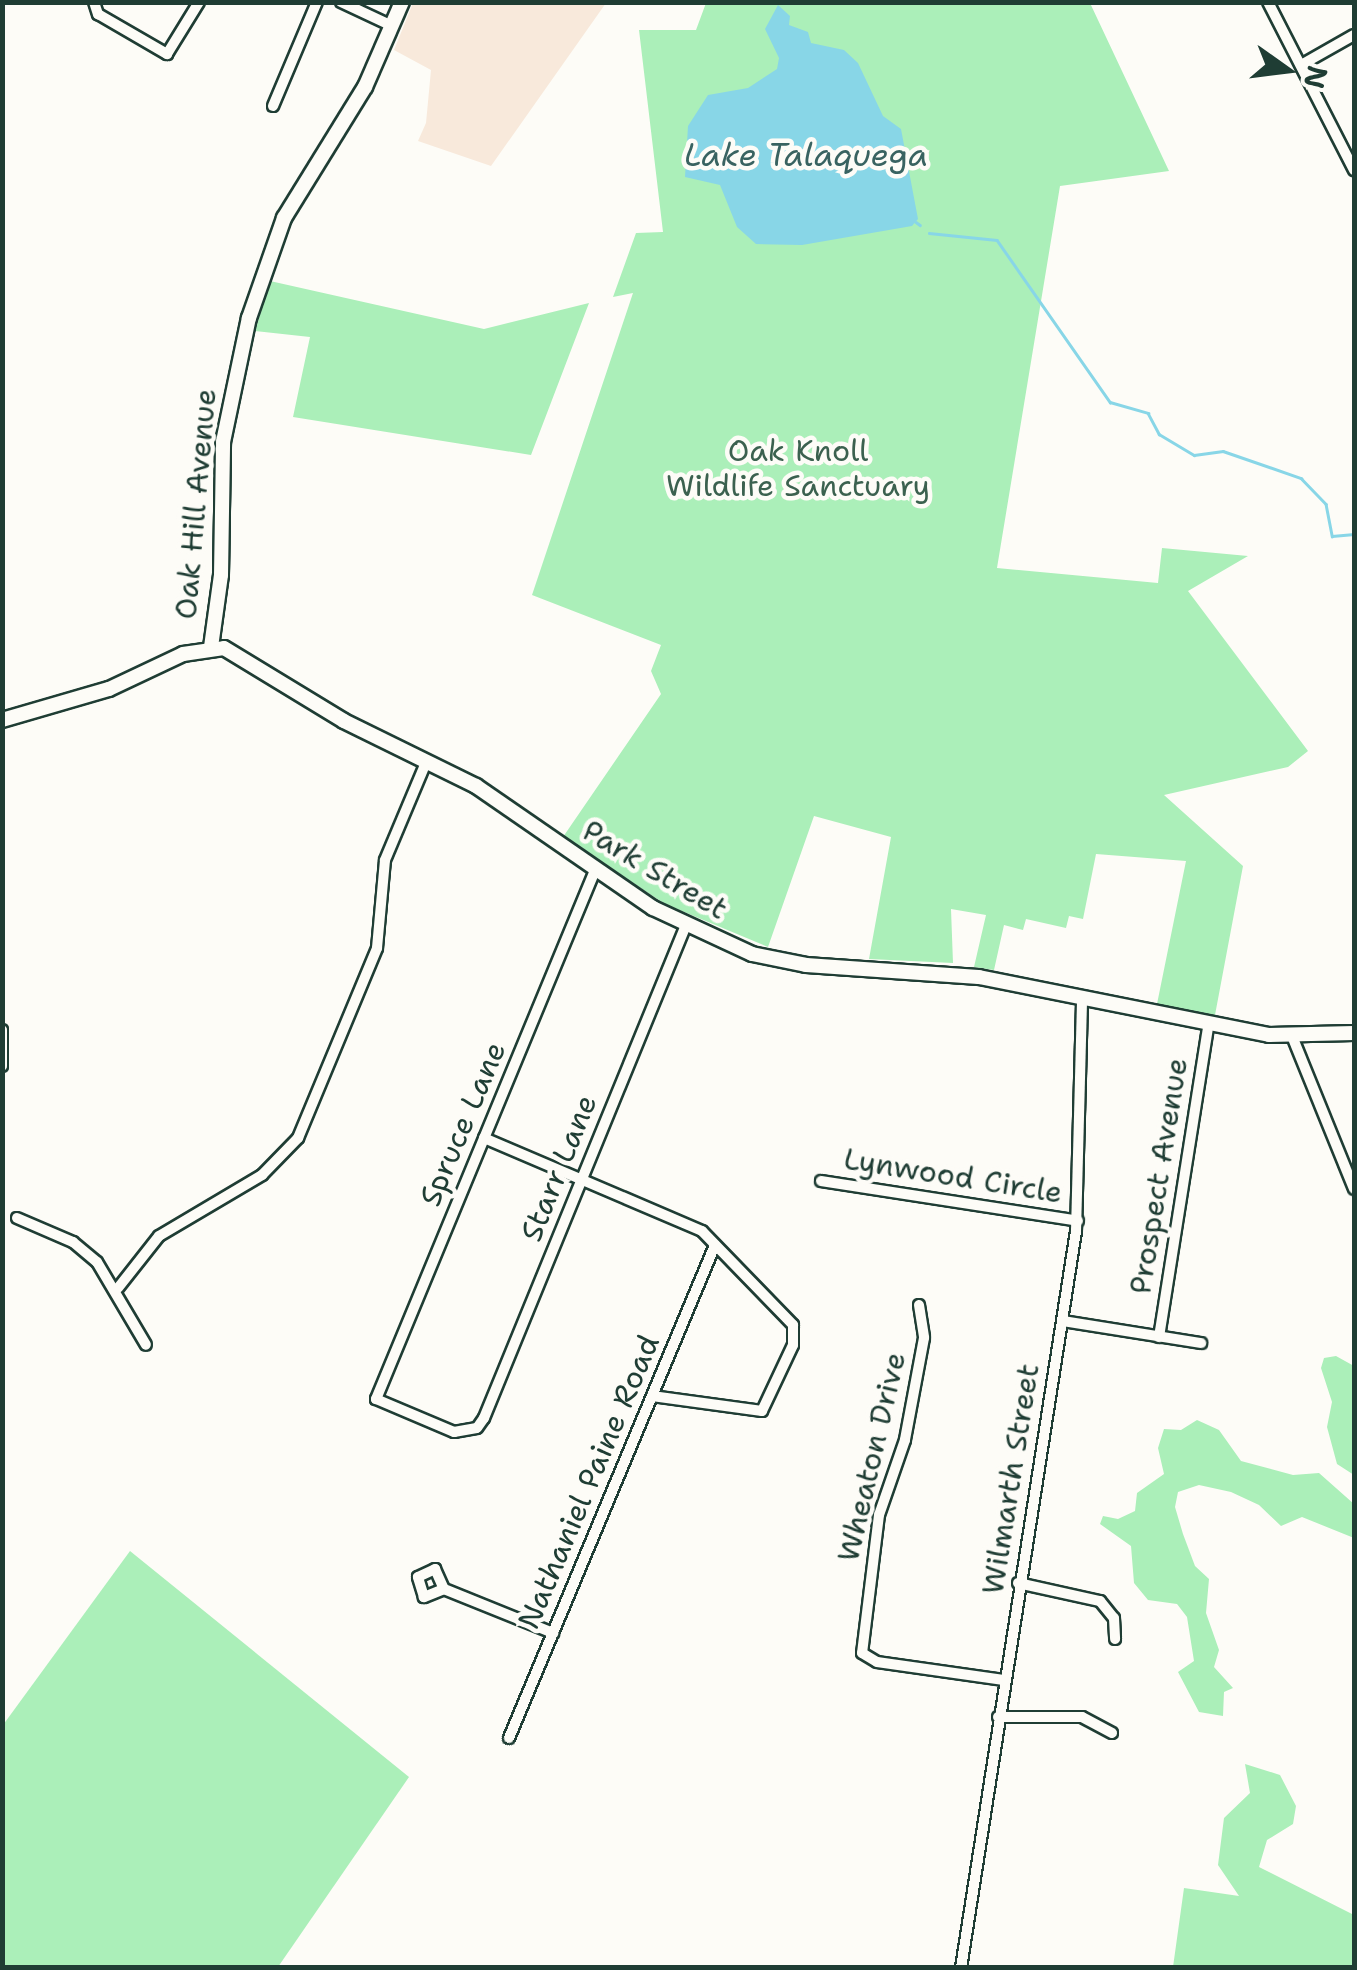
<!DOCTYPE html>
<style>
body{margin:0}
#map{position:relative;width:1357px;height:1970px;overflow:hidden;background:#fdfcf7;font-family:"Shantell Sans",sans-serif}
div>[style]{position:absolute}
.built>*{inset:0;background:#f8e9db}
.green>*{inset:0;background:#abefb9}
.water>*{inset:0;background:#88d6e7}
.stream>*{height:2.5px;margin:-1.25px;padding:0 1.25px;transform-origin:1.25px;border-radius:1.25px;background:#88d6e7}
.roads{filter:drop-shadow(2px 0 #1f3d34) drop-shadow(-2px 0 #1f3d34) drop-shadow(0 2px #1f3d34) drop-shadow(0 -2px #1f3d34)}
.minor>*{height:10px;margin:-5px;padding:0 5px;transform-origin:5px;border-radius:5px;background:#fdfcf7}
.secondary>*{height:14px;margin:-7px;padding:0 7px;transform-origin:7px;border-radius:7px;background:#fdfcf7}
span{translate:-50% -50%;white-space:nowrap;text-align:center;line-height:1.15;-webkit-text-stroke:9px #fdfcf7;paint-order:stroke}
.park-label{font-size:30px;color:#3b614f}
.street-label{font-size:30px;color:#1f3d34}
.water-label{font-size:32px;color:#396361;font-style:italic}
.frame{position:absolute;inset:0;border:5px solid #1f3d34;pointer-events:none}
.north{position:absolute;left:1237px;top:20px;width:100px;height:100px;-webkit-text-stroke:8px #fdfcf7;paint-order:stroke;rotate:104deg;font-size:28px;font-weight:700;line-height:40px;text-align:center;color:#1f3d34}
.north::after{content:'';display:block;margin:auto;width:35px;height:45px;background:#1f3d34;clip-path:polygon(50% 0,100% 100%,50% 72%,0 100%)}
</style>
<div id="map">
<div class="built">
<i style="clip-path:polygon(413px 3px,413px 2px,606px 3px,491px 166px,418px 141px,426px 123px,431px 70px,394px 50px)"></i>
</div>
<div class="green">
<i style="clip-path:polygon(706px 3px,1090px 3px,1169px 171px,1060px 186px,997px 568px,1158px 583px,1162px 548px,1248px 556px,1188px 591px,1308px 751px,1288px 767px,1164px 795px,1243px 866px,1215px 1015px,1157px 1004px,1186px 861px,1096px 854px,1083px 919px,1069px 916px,1066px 928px,1026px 919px,1023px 930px,1004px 925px,994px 970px,974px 967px,986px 915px,951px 909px,953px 963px,869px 959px,891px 837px,814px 816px,768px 947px,665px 904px,563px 837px,661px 694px,651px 671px,661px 645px,532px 595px,633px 293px,613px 297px,636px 233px,663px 232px,639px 30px,696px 30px)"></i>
<i style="clip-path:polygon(270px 281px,484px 329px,589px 303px,531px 455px,293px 417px,310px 337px,255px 331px)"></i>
<i style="clip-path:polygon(1336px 1356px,1354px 1366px,1354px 1475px,1337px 1464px,1327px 1427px,1332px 1402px,1321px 1368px,1324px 1358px)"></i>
<i style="clip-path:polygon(1197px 1420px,1219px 1430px,1241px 1461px,1293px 1475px,1319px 1473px,1354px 1504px,1354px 1538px,1302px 1517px,1281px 1526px,1259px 1505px,1231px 1492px,1199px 1485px,1178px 1492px,1175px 1507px,1183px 1534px,1195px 1566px,1209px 1579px,1206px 1613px,1219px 1650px,1214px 1667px,1233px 1688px,1224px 1692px,1223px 1716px,1199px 1712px,1178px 1672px,1194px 1661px,1187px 1617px,1177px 1604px,1148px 1600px,1134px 1583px,1131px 1546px,1100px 1524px,1103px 1516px,1118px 1519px,1135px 1511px,1137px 1493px,1164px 1474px,1158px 1448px,1164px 1429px,1181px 1430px)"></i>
<i style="clip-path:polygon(130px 1551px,409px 1777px,278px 1967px,3px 1967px,3px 1725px)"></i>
<i style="clip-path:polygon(1245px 1764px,1280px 1775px,1296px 1806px,1293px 1824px,1267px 1840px,1259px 1867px,1354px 1915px,1354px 1967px,1173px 1967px,1184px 1888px,1239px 1896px,1218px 1865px,1224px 1818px,1250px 1793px)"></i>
</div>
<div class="water">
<i style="clip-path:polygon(778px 5px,790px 16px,789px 25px,808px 32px,811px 43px,844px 50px,858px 63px,883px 116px,901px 129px,918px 219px,912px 226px,802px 245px,756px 244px,737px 227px,720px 185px,685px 177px,688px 126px,708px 95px,748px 88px,777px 69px,779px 58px,765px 29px)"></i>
</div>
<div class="stream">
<i style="left:916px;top:222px;width:5px;rotate:37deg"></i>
<i style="left:929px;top:233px;width:68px;rotate:5.9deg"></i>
<i style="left:997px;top:240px;width:198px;rotate:55.1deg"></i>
<i style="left:1110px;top:402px;width:40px;rotate:16deg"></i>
<i style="left:1148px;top:413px;width:24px;rotate:62deg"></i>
<i style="left:1159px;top:434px;width:41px;rotate:31deg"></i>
<i style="left:1194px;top:455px;width:29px;rotate:-8deg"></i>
<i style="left:1223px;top:451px;width:83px;rotate:19.1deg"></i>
<i style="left:1301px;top:478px;width:36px;rotate:46deg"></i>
<i style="left:1326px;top:504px;width:33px;rotate:79deg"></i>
<i style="left:1332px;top:536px;width:22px;rotate:-5deg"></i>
</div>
<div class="roads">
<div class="minor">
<i style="left:94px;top:2px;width:13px;rotate:72deg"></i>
<i style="left:98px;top:14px;width:80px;rotate:30.1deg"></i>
<i style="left:167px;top:54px;width:61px;rotate:-58.4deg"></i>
<i style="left:341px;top:2px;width:56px;rotate:25.2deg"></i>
<i style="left:1268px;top:2px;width:189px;rotate:62.9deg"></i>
<i style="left:1301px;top:65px;width:61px;rotate:-29.5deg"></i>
<i style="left:273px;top:106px;width:113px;rotate:-67.1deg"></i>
<i style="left:596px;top:868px;width:575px;rotate:112.5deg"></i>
<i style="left:376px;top:1399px;width:85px;rotate:22.9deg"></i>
<i style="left:454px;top:1432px;width:23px;rotate:-10deg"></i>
<i style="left:477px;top:1428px;width:12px;rotate:-55deg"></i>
<i style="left:484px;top:1418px;width:533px;rotate:-67.72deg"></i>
<i style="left:2px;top:1030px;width:36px;rotate:90deg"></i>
<i style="left:1292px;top:1036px;width:165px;rotate:67.9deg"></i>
<i style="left:484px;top:1138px;width:237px;rotate:23.1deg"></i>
<i style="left:702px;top:1231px;width:131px;rotate:45.9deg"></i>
<i style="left:793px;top:1325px;width:20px;rotate:90deg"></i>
<i style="left:793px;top:1345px;width:73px;rotate:115.2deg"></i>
<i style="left:762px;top:1411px;width:111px;rotate:-172.2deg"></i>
<i style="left:821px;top:1181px;width:260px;rotate:8.8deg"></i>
<i style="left:17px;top:1218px;width:61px;rotate:23.2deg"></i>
<i style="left:73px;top:1242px;width:31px;rotate:40deg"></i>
<i style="left:97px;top:1262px;width:96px;rotate:59.4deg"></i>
<i style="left:118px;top:1288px;width:66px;rotate:-51.7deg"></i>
<i style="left:159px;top:1236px;width:120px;rotate:-30.6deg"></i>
<i style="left:262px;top:1175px;width:52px;rotate:-45.8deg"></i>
<i style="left:298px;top:1138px;width:206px;rotate:-67.4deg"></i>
<i style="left:377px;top:948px;width:88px;rotate:-84.8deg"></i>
<i style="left:385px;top:860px;width:108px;rotate:-67.2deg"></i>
<i style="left:919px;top:1305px;width:33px;rotate:81deg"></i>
<i style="left:924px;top:1338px;width:104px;rotate:100.6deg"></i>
<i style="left:905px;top:1440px;width:79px;rotate:109.1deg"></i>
<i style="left:879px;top:1515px;width:139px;rotate:97deg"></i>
<i style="left:862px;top:1653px;width:17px;rotate:31deg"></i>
<i style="left:877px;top:1662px;width:128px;rotate:8.1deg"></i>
<i style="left:1063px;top:1321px;width:140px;rotate:9.1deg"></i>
<i style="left:1159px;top:1337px;width:318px;rotate:-81deg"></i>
<i style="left:1018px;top:1583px;width:84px;rotate:12.4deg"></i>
<i style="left:1100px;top:1601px;width:22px;rotate:51deg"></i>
<i style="left:1114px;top:1618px;width:21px;rotate:87deg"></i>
<i style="left:444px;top:1589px;width:22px;rotate:158deg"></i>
<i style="left:424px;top:1597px;width:21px;rotate:-107deg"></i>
<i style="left:418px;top:1577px;width:19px;rotate:-25deg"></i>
<i style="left:435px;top:1569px;width:22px;rotate:66deg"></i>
<i style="left:444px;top:1589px;width:118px;rotate:22deg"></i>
<i style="left:998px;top:1717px;width:84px"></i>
<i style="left:1082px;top:1717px;width:34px;rotate:28deg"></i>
<i style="left:509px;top:1738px;width:534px;rotate:-67.32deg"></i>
<i style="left:961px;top:1968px;width:746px;rotate:-81.13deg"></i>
<i style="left:1076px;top:1231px;width:234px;rotate:-88.5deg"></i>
</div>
<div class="secondary">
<i style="left:211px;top:647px;width:73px;rotate:-82.1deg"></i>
<i style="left:221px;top:575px;width:133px;rotate:-89.1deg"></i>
<i style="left:223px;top:442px;width:127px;rotate:-78.2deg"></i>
<i style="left:249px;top:318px;width:106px;rotate:-70.7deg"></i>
<i style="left:284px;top:218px;width:154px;rotate:-58.3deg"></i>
<i style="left:365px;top:87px;width:93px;rotate:-66.5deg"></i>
<i style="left:2px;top:720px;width:111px;rotate:-16.2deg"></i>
<i style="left:109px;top:689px;width:82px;rotate:-25.3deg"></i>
<i style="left:183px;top:654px;width:41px;rotate:-8.3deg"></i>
<i style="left:224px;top:648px;width:140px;rotate:31.3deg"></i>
<i style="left:344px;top:721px;width:147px;rotate:26.2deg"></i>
<i style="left:476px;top:786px;width:215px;rotate:34.6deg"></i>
<i style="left:653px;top:908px;width:109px;rotate:24.9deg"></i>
<i style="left:752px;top:954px;width:55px;rotate:11.5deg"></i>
<i style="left:806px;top:965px;width:173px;rotate:4deg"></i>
<i style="left:979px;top:977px;width:296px;rotate:11.3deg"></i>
<i style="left:1269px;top:1035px;width:85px;rotate:-1.3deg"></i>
</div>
</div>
<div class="park-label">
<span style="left:798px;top:468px">Oak Knoll<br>Wildlife Sanctuary</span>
</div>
<div class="street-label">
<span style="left:196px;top:504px;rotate:-85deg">Oak Hill Avenue</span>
<span style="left:655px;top:870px;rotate:31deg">Park Street</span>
<span style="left:463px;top:1124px;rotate:-67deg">Spruce Lane</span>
<span style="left:559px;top:1168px;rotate:-68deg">Starr Lane</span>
<span style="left:953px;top:1176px;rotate:9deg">Lynwood Circle</span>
<span style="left:1159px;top:1176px;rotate:-81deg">Prospect Avenue</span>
<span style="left:872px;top:1457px;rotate:-77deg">Wheaton Drive</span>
<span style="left:1011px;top:1479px;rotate:-81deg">Wilmarth Street</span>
<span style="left:589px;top:1482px;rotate:-67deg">Nathaniel Paine Road</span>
</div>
<div class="water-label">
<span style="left:806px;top:155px">Lake Talaquega</span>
</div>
<div class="frame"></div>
<div class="north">N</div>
</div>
